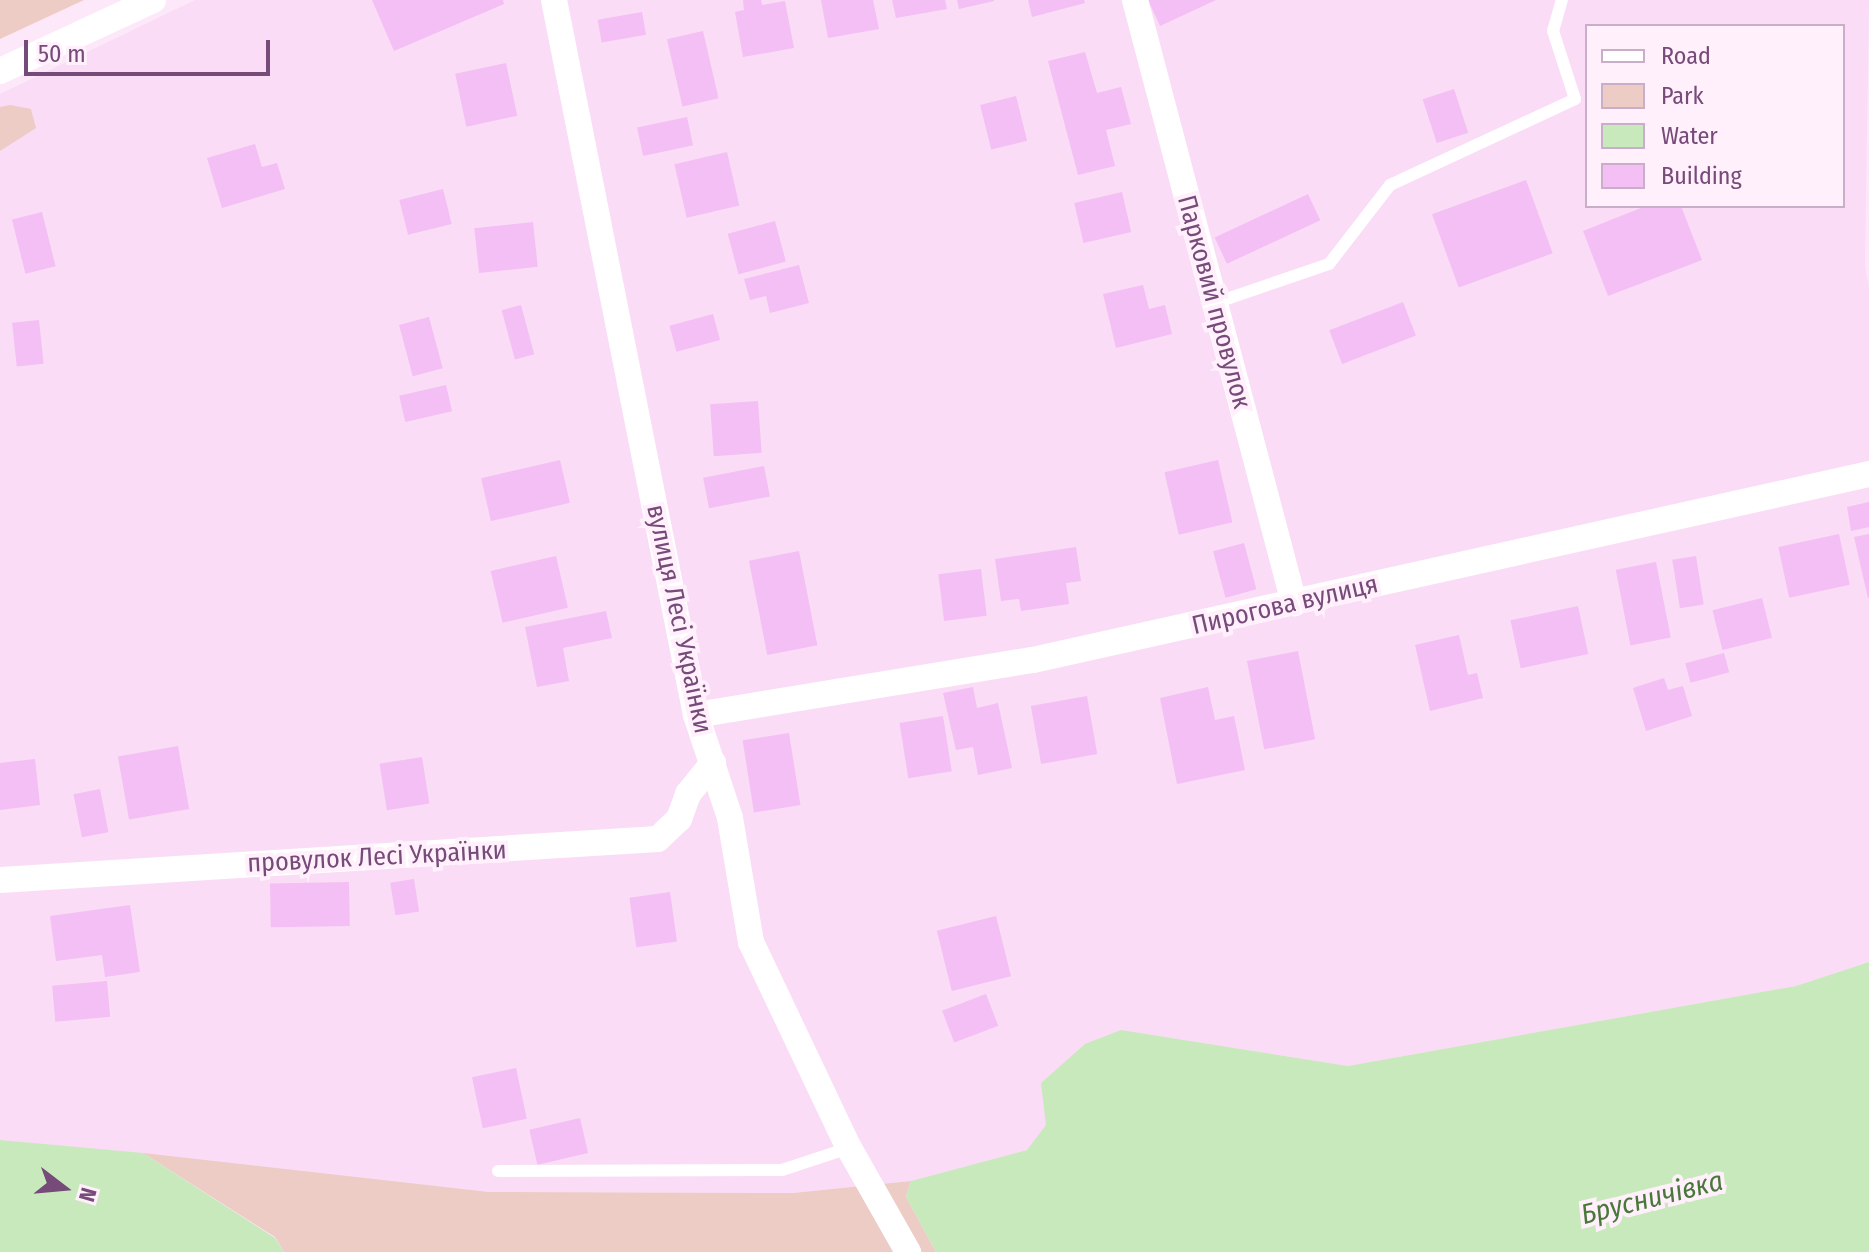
<!DOCTYPE html>
<meta charset="utf-8">
<style>
body{margin:0}
#map{position:relative;width:1869px;height:1252px;overflow:hidden;background:#fde8f9;font-family:"Fira Sans Condensed",sans-serif}
div>[style]{position:absolute}
.residential>*{inset:0;background:#fadcf6}
.green>*{inset:0;background:#ecccc5}
.water>*{inset:0;background:#c8e9bb}
.building>*{inset:0;background:#f3bff4;transform-origin:0 0}
.lane>*{height:12px;margin:-6px;padding:0 6px;transform-origin:6px;border-radius:6px;background:#fff}
.street>*{height:26px;margin:-13px;padding:0 13px;transform-origin:13px;border-radius:13px;background:#fff}
span{translate:-50% -50%;white-space:nowrap;text-align:center;line-height:1.15;-webkit-text-stroke:8px #fff0fc;paint-order:stroke}
.street-label{font-size:26px;color:#764a79}
.water-label{font-size:28px;color:#4a783a;font-style:italic}
.legend{position:absolute;left:1585px;top:24px;width:260px;height:184px;box-sizing:border-box;background:#fff0fc;border:2px solid #c8aec8;margin:0;padding:10px 14px;list-style:none;font-size:24px;color:#764a79}
.legend li{display:flex;align-items:center;gap:16px;height:40px}
.legend b{width:40px;border:2px solid #c8aec8}
.north{position:absolute;left:24px;top:1148px;width:80px;height:80px;-webkit-text-stroke:6px #fff0fc;paint-order:stroke;rotate:106deg;font-size:22px;font-weight:700;line-height:32px;text-align:center;color:#764a79}
.north::after{content:'';display:block;margin:auto;width:28px;height:36px;background:#764a79;clip-path:polygon(50% 0,100% 100%,50% 72%,0 100%)}
.scale{position:absolute;left:24px;top:40px;width:246px;height:36px;box-sizing:border-box;border:4px solid #764a79;border-top:0;padding-left:10px;font-size:24px;line-height:28px;white-space:nowrap;color:#764a79;-webkit-text-stroke:6px #fff0fc;paint-order:stroke}
</style>
<div id="map">
<div class="residential">
<i style="clip-path:polygon(evenodd,195px 0,1869px 0,1865px 266px,1869px 288px,1869px 962px,1796px 986px,1348px 1066px,1121px 1030px,1027px 1150px,911px 1181px,793px 1193px,489px 1192px,0 1140px,0 94px,195px 0,1587px 26px,1843px 26px,1843px 206px,1587px 206px,1587px 26px)"></i>
</div>
<div class="green">
<i style="clip-path:polygon(0 0,84px 0,0 39px)"></i>
<i style="clip-path:polygon(10px 105px,31px 109px,36px 128px,0 151px,0 107px)"></i>
<i style="clip-path:polygon(143px 1153px,489px 1192px,793px 1193px,911px 1181px,906px 1197px,936px 1252px,284px 1252px,275px 1237px)"></i>
</div>
<div class="water">
<i style="clip-path:polygon(1869px 962px,1869px 1252px,936px 1252px,906px 1197px,911px 1181px,1027px 1150px,1046px 1125px,1041px 1083px,1085px 1044px,1121px 1030px,1348px 1066px,1796px 986px)"></i>
<i style="clip-path:polygon(0 1140px,143px 1153px,275px 1238px,284px 1252px,0 1252px)"></i>
</div>
<div class="building">
<i style="clip-path:polygon(372px 0,503px 0,504px 4px,394px 51px)"></i>
<i style="clip-path:polygon(743px 0,761px 0,762px 5px,785px 1px,794px 48px,743px 57px,735px 12px,744px 10px)"></i>
<i style="clip-path:polygon(821px 0,873px 0,879px 29px,828px 38px)"></i>
<i style="clip-path:polygon(892px 0,945px 0,947px 9px,896px 18px)"></i>
<i style="clip-path:polygon(957px 0,994px 0,994px 1px,959px 9px)"></i>
<i style="clip-path:polygon(1028px 0,1084px 0,1085px 3px,1032px 17px)"></i>
<i style="clip-path:polygon(1148px 0,1216px 0,1160px 26px)"></i>
<i style="left:642px;top:12px;width:23px;height:45px;rotate:80deg"></i>
<i style="left:703px;top:31px;width:69px;height:37px;rotate:77deg"></i>
<i style="clip-path:polygon(1085px 52px,1097px 93px,1121px 87px,1131px 124px,1106px 130px,1115px 166px,1078px 175px,1048px 61px)"></i>
<i style="left:506px;top:63px;width:54px;height:52px;rotate:78deg"></i>
<i style="left:1454px;top:89px;width:46px;height:33px;rotate:72deg"></i>
<i style="left:1016px;top:96px;width:46px;height:37px;rotate:76deg"></i>
<i style="left:687px;top:117px;width:29px;height:51px;rotate:78deg"></i>
<i style="clip-path:polygon(255px 144px,262px 167px,277px 163px,285px 189px,222px 208px,207px 158px)"></i>
<i style="left:727px;top:152px;width:55px;height:54px;rotate:77deg"></i>
<i style="left:1526px;top:180px;width:78px;height:100px;rotate:70deg"></i>
<i style="left:443px;top:189px;width:36px;height:45px;rotate:76deg"></i>
<i style="left:1122px;top:192px;width:41px;height:49px;rotate:77deg"></i>
<i style="left:1308px;top:194px;width:29px;height:103px;rotate:65deg"></i>
<i style="clip-path:polygon(1646px 206px,1681px 206px,1702px 260px,1608px 296px,1583px 231px)"></i>
<i style="left:42px;top:212px;width:56px;height:31px;rotate:76deg"></i>
<i style="left:775px;top:221px;width:42px;height:49px;rotate:75deg"></i>
<i style="left:533px;top:222px;width:45px;height:59px;rotate:84deg"></i>
<i style="clip-path:polygon(799px 265px,809px 303px,770px 313px,766px 296px,750px 300px,744px 279px)"></i>
<i style="clip-path:polygon(1143px 285px,1149px 309px,1165px 305px,1172px 334px,1116px 348px,1103px 294px)"></i>
<i style="left:1403px;top:302px;width:36px;height:79px;rotate:69deg"></i>
<i style="left:521px;top:305px;width:51px;height:20px;rotate:75deg"></i>
<i style="left:713px;top:314px;width:27px;height:45px;rotate:75deg"></i>
<i style="left:429px;top:317px;width:53px;height:31px;rotate:75deg"></i>
<i style="left:39px;top:320px;width:44px;height:27px;rotate:84deg"></i>
<i style="left:446px;top:385px;width:27px;height:48px;rotate:77deg"></i>
<i style="left:758px;top:401px;width:52px;height:48px;rotate:86deg"></i>
<i style="left:560px;top:460px;width:44px;height:81px;rotate:77deg"></i>
<i style="left:1218px;top:460px;width:64px;height:55px;rotate:77deg"></i>
<i style="left:764px;top:466px;width:31px;height:62px;rotate:79deg"></i>
<i style="clip-path:polygon(1869px 502px,1869px 527px,1851px 531px,1847px 507px)"></i>
<i style="left:1839px;top:534px;width:52px;height:62px;rotate:78deg"></i>
<i style="clip-path:polygon(1869px 534px,1869px 598px,1868px 598px,1854px 537px)"></i>
<i style="left:1244px;top:543px;width:48px;height:32px;rotate:75deg"></i>
<i style="clip-path:polygon(1076px 547px,1081px 581px,1066px 583px,1069px 604px,1021px 611px,1019px 599px,1001px 601px,995px 559px)"></i>
<i style="left:799px;top:551px;width:96px;height:51px;rotate:79deg"></i>
<i style="left:556px;top:556px;width:53px;height:67px;rotate:77deg"></i>
<i style="left:1696px;top:556px;width:49px;height:24px;rotate:81deg"></i>
<i style="left:1656px;top:562px;width:77px;height:41px;rotate:79deg"></i>
<i style="left:981px;top:569px;width:47px;height:43px;rotate:83deg"></i>
<i style="left:1762px;top:598px;width:41px;height:51px;rotate:76deg"></i>
<i style="left:1578px;top:606px;width:49px;height:69px;rotate:78deg"></i>
<i style="clip-path:polygon(606px 611px,612px 638px,563px 648px,569px 681px,537px 687px,525px 627px)"></i>
<i style="clip-path:polygon(1459px 635px,1468px 675px,1477px 673px,1483px 698px,1430px 711px,1415px 645px)"></i>
<i style="left:1298px;top:651px;width:90px;height:52px;rotate:79deg"></i>
<i style="left:1724px;top:653px;width:20px;height:40px;rotate:75deg"></i>
<i style="clip-path:polygon(1664px 678px,1668px 690px,1683px 686px,1692px 716px,1646px 731px,1633px 688px)"></i>
<i style="clip-path:polygon(973px 687px,977px 708px,998px 703px,1012px 768px,978px 775px,973px 747px,956px 750px,943px 693px)"></i>
<i style="clip-path:polygon(1208px 687px,1215px 720px,1234px 716px,1245px 770px,1177px 784px,1160px 698px)"></i>
<i style="left:1087px;top:696px;width:59px;height:57px;rotate:80deg"></i>
<i style="left:943px;top:716px;width:56px;height:44px;rotate:81deg"></i>
<i style="left:789px;top:733px;width:73px;height:47px;rotate:81deg"></i>
<i style="left:178px;top:746px;width:64px;height:61px;rotate:80deg"></i>
<i style="left:422px;top:757px;width:47px;height:43px;rotate:81deg"></i>
<i style="clip-path:polygon(35px 759px,40px 805px,0 810px,0 763px)"></i>
<i style="left:100px;top:789px;width:44px;height:27px;rotate:79deg"></i>
<i style="left:414px;top:879px;width:33px;height:24px;rotate:81deg"></i>
<i style="left:349px;top:882px;width:44px;height:79px;rotate:89deg"></i>
<i style="left:670px;top:892px;width:50px;height:41px;rotate:82deg"></i>
<i style="clip-path:polygon(130px 905px,140px 972px,105px 977px,102px 955px,56px 961px,50px 916px)"></i>
<i style="left:996px;top:916px;width:62px;height:61px;rotate:76deg"></i>
<i style="left:107px;top:981px;width:36px;height:55px;rotate:85deg"></i>
<i style="left:986px;top:994px;width:34px;height:47px;rotate:69deg"></i>
<i style="left:516px;top:1068px;width:52px;height:45px;rotate:78deg"></i>
<i style="left:580px;top:1118px;width:36px;height:52px;rotate:77deg"></i>
</div>
<div class="lane">
<i style="left:1215px;top:303px;width:120px;rotate:-18.9deg"></i>
<i style="left:1329px;top:264px;width:100px;rotate:-52.3deg"></i>
<i style="left:1390px;top:185px;width:204px;rotate:-24.9deg"></i>
<i style="left:1575px;top:99px;width:71px;rotate:-107.9deg"></i>
<i style="left:1553px;top:31px;width:32px;rotate:-74deg"></i>
<i style="left:498px;top:1171px;width:284px;rotate:-0.2deg"></i>
<i style="left:782px;top:1170px;width:71px;rotate:-18.2deg"></i>
</div>
<div class="street">
<i style="left:554px;top:0;width:729px;rotate:78.77deg"></i>
<i style="left:696px;top:715px;width:108px;rotate:71.7deg"></i>
<i style="left:730px;top:818px;width:126px;rotate:80.4deg"></i>
<i style="left:751px;top:942px;width:228px;rotate:64.6deg"></i>
<i style="left:849px;top:1148px;width:120px;rotate:60.4deg"></i>
<i style="left:1135px;top:0;width:624px;rotate:75.23deg"></i>
<i style="left:0;top:71px;width:169px;rotate:-24.9deg"></i>
<i style="left:696px;top:715px;width:341px;rotate:-9.3deg"></i>
<i style="left:1033px;top:660px;width:856px;rotate:-12.54deg"></i>
<i style="left:0;top:880px;width:659px;rotate:-3.57deg"></i>
<i style="left:658px;top:839px;width:29px;rotate:-44deg"></i>
<i style="left:679px;top:819px;width:27px;rotate:-70deg"></i>
<i style="left:688px;top:794px;width:40px;rotate:-51deg"></i>
</div>
<div class="street-label">
<span style="left:1214px;top:302px;rotate:75deg">Парковий провулок</span>
<span style="left:1285px;top:605px;rotate:-13deg">Пирогова вулиця</span>
<span style="left:679px;top:619px;rotate:78deg">вулиця Лесі Українки</span>
<span style="left:377px;top:857px;rotate:-3deg">провулок Лесі Українки</span>
</div>
<div class="water-label">
<span style="left:1652px;top:1198px;rotate:-14deg">Брусничівка</span>
</div>
<ul class="legend">
<li><b style="height:10px;background:#fff"></b>Road</li>
<li><b style="height:22px;background:#ecccc5"></b>Park</li>
<li><b style="height:22px;background:#c8e9bb"></b>Water</li>
<li><b style="height:22px;background:#f3bff4"></b>Building</li>
</ul>
<div class="north">N</div>
<div class="scale">50 m</div>
</div>
